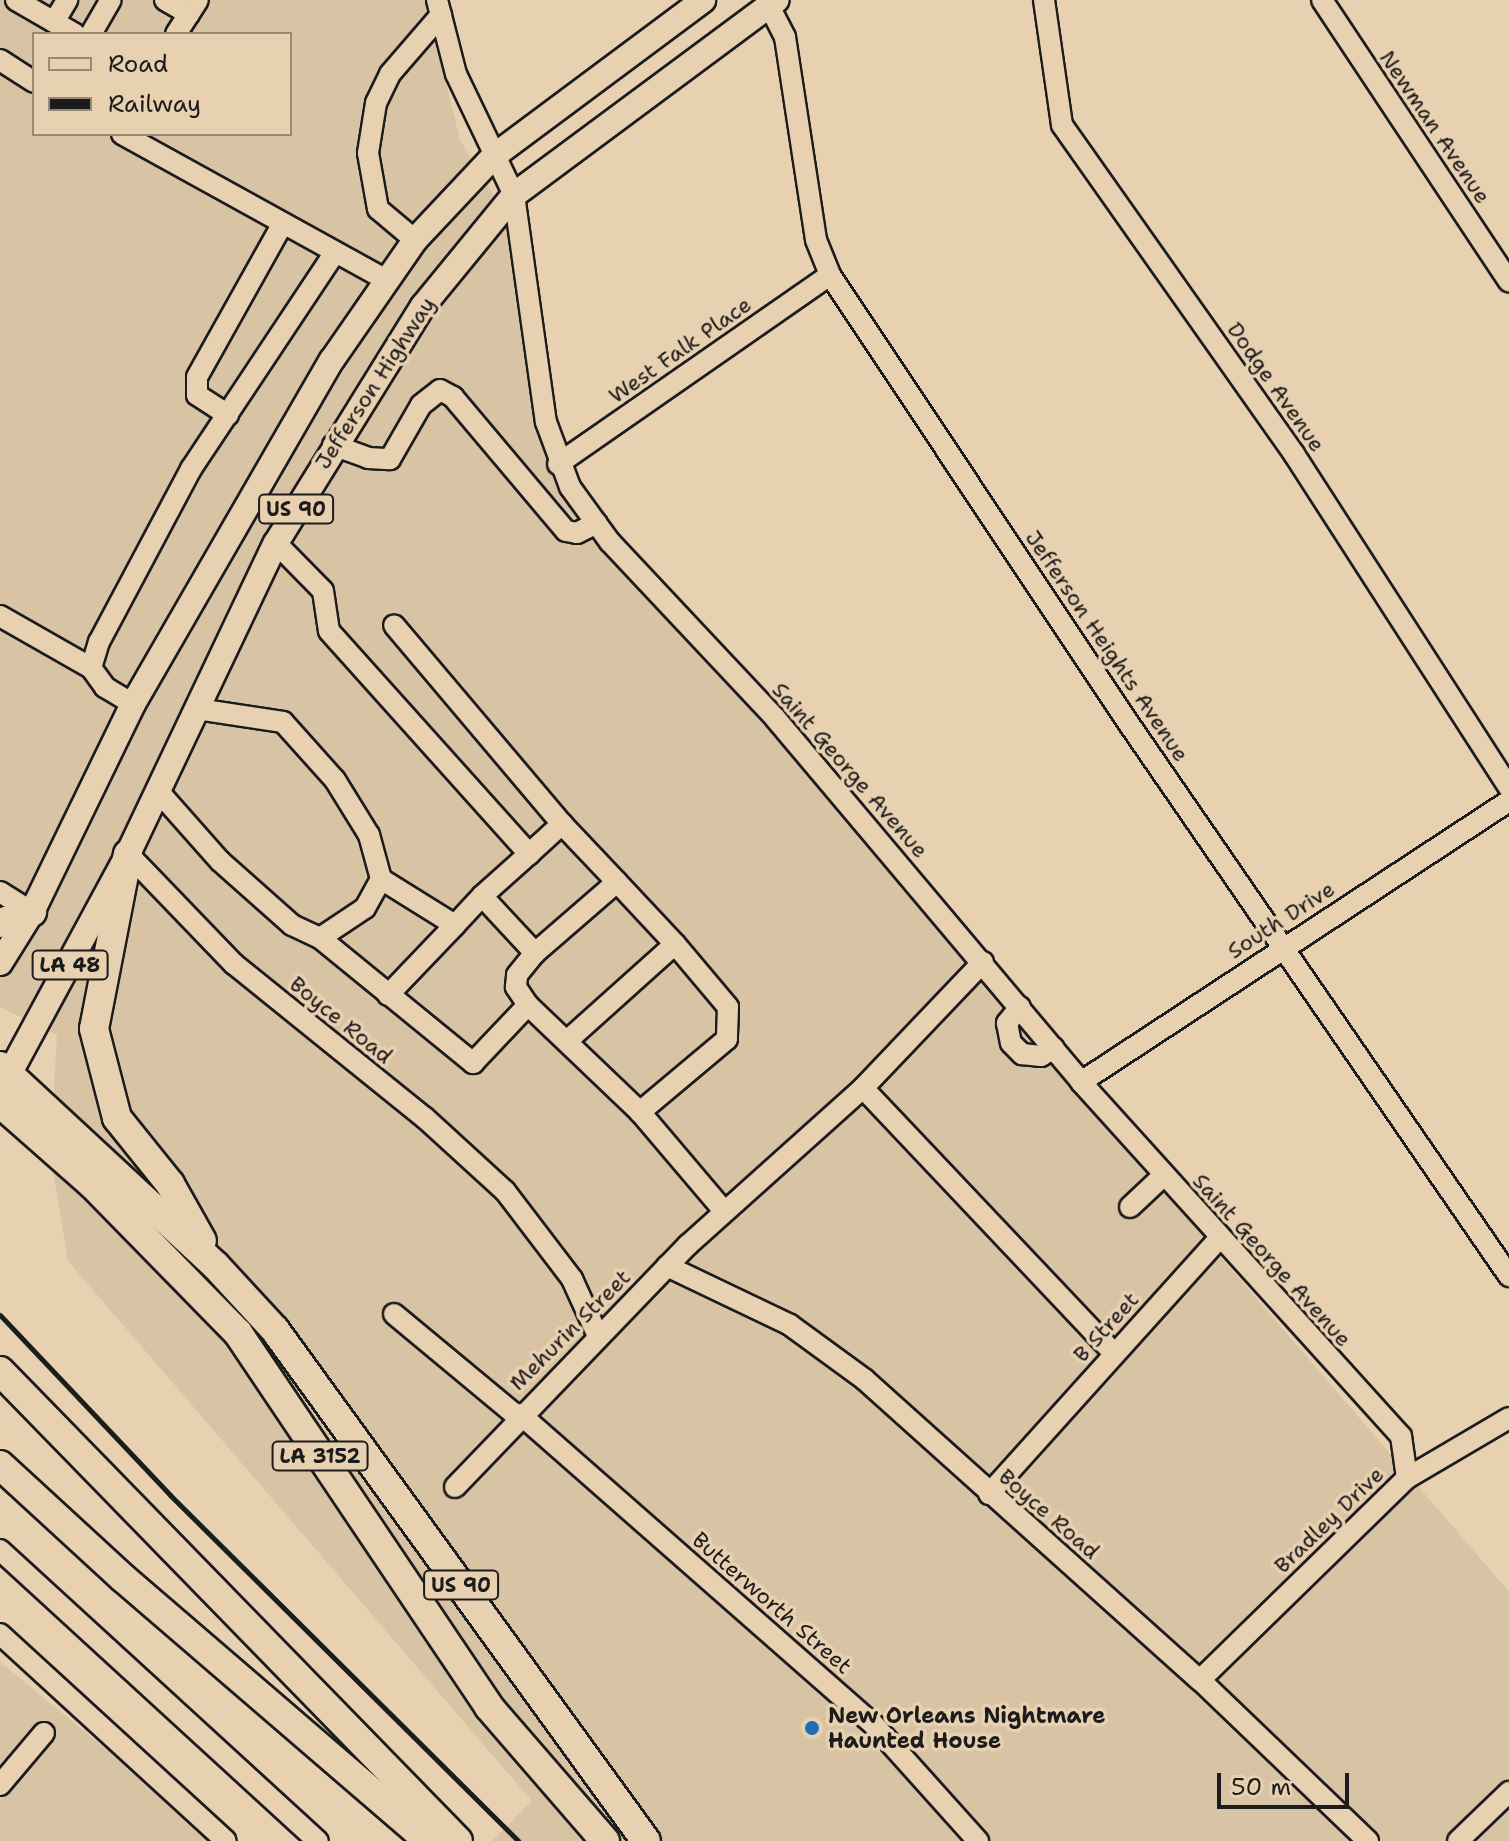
<!DOCTYPE html>
<style>
body{margin:0}
#map{position:relative;width:1509px;height:1841px;overflow:hidden;background:#e8d1b1;font-family:"Shantell Sans",sans-serif}
div>[style]{position:absolute}
.built>*{inset:0;background:#d8c3a5}
.roads{filter:drop-shadow(2px 0 #1c1c1c) drop-shadow(-2px 0 #1c1c1c) drop-shadow(0 2px #1c1c1c) drop-shadow(0 -2px #1c1c1c)}
.minor>*{height:20px;margin:-10px;padding:0 10px;transform-origin:10px;border-radius:10px;background:#e8d1b1}
.major>*{height:24px;margin:-12px;padding:0 12px;transform-origin:12px;border-radius:12px;background:#e8d1b1}
.highway>*{height:28px;margin:-14px;padding:0 14px;transform-origin:14px;border-radius:14px;background:#e8d1b1}
.rail>*{height:5px;margin:-2.5px;padding:0 2.5px;transform-origin:2.5px;border-radius:2.5px;background:#1c1c1c}
.dots>*{width:22px;height:22px;translate:-50% -50%;box-sizing:border-box;border:4px solid #e8d1b1;border-radius:50%}
span{translate:-50% -50%;white-space:nowrap;text-align:center;line-height:1.15;-webkit-text-stroke:7px #e8d1b1;paint-order:stroke}
.shield-label span{padding:2px 6px;background:#e8d1b1;border:2px solid;border-radius:6px;-webkit-text-stroke-width:0}
.shield-label{font-size:20px;color:#1c1c1c;font-weight:700}
.street-label{font-size:22px;color:#1c1c1c}
.poi-label{font-size:22px;color:#1c1c1c;font-weight:700}
.left{translate:0 -50%;text-align:left}
.legend{position:absolute;left:32px;top:32px;width:260px;height:104px;box-sizing:border-box;background:#e8d1b1;border:2px solid #968975;margin:0;padding:10px 14px;list-style:none;font-size:24px;color:#1c1c1c}
.legend li{display:flex;align-items:center;gap:16px;height:40px}
.legend b{width:40px;border:2px solid #968975}
.scale{position:absolute;left:1217px;top:1773px;width:132px;height:36px;box-sizing:border-box;border:4px solid #1c1c1c;border-top:0;padding-left:10px;font-size:24px;line-height:28px;white-space:nowrap;color:#1c1c1c;-webkit-text-stroke:6px #e8d1b1;paint-order:stroke}
</style>
<div id="map">
<div class="built">
<i style="clip-path:polygon(evenodd,0 0,426px 0,460px 140px,511px 224px,542px 434px,560px 488px,1509px 1592px,1509px 1841px,492px 1841px,532px 1801px,68px 1261px,50px 1153px,57px 1035px,0 1007px,0 0,34px 34px,290px 34px,290px 134px,34px 134px,34px 34px)"></i>
<i style="clip-path:polygon(0 1662px,218px 1841px,0 1841px)"></i>
</div>
<div class="roads">
<div class="minor">
<i style="left:16px;top:0;width:68px;rotate:30deg"></i>
<i style="left:165px;top:0;width:28px;rotate:30deg"></i>
<i style="left:437px;top:0;width:76px;rotate:75.6deg"></i>
<i style="left:456px;top:74px;width:134px;rotate:64.4deg"></i>
<i style="left:514px;top:195px;width:229px;rotate:82deg"></i>
<i style="left:546px;top:422px;width:69px;rotate:69.7deg"></i>
<i style="left:570px;top:487px;width:68px;rotate:54deg"></i>
<i style="left:610px;top:542px;width:241px;rotate:46.8deg"></i>
<i style="left:775px;top:718px;width:476px;rotate:49.9deg"></i>
<i style="left:1081px;top:1082px;width:477px;rotate:47.9deg"></i>
<i style="left:1401px;top:1436px;width:42px;rotate:81.9deg"></i>
<i style="left:766px;top:0;width:42px;rotate:62.8deg"></i>
<i style="left:785px;top:37px;width:205px;rotate:81.3deg"></i>
<i style="left:816px;top:240px;width:38px;rotate:68deg"></i>
<i style="left:830px;top:275px;width:536px;rotate:56.34deg"></i>
<i style="left:1127px;top:721px;width:674px;rotate:55.46deg"></i>
<i style="left:1044px;top:0;width:126px;rotate:81.8deg"></i>
<i style="left:1062px;top:125px;width:403px;rotate:54.8deg"></i>
<i style="left:1294px;top:454px;width:397px;rotate:57.2deg"></i>
<i style="left:1322px;top:0;width:338px;rotate:56.4deg"></i>
<i style="left:54px;top:22px;width:26px;rotate:-59deg"></i>
<i style="left:91px;top:34px;width:39px;rotate:-60deg"></i>
<i style="left:176px;top:34px;width:40px;rotate:-57.1deg"></i>
<i style="left:0;top:60px;width:40px;rotate:32.9deg"></i>
<i style="left:122px;top:134px;width:302px;rotate:28.9deg"></i>
<i style="left:415px;top:240px;width:48px;rotate:-140deg"></i>
<i style="left:378px;top:209px;width:57px;rotate:-100.1deg"></i>
<i style="left:368px;top:153px;width:51px;rotate:-80.9deg"></i>
<i style="left:376px;top:103px;width:32px;rotate:-64deg"></i>
<i style="left:390px;top:74px;width:78px;rotate:-49.2deg"></i>
<i style="left:228px;top:415px;width:37px;rotate:-147deg"></i>
<i style="left:197px;top:395px;width:18px;rotate:-90deg"></i>
<i style="left:197px;top:377px;width:176px;rotate:-60.8deg"></i>
<i style="left:333px;top:445px;width:37px;rotate:20deg"></i>
<i style="left:368px;top:458px;width:22px;rotate:3deg"></i>
<i style="left:390px;top:459px;width:62px;rotate:-60.1deg"></i>
<i style="left:421px;top:405px;width:24px;rotate:-38deg"></i>
<i style="left:440px;top:390px;width:15px;rotate:28deg"></i>
<i style="left:453px;top:397px;width:175px;rotate:49.9deg"></i>
<i style="left:566px;top:531px;width:11px;rotate:10deg"></i>
<i style="left:577px;top:533px;width:22px;rotate:-27deg"></i>
<i style="left:558px;top:464px;width:331px;rotate:-34.8deg"></i>
<i style="left:276px;top:543px;width:67px;rotate:45.6deg"></i>
<i style="left:323px;top:591px;width:40px;rotate:81.5deg"></i>
<i style="left:329px;top:631px;width:300px;rotate:48.1deg"></i>
<i style="left:529px;top:854px;width:45px;rotate:-42.3deg"></i>
<i style="left:562px;top:824px;width:260px;rotate:-130.2deg"></i>
<i style="left:0;top:616px;width:105px;rotate:29.7deg"></i>
<i style="left:133px;top:704px;width:33px;rotate:-149deg"></i>
<i style="left:105px;top:687px;width:24px;rotate:-126deg"></i>
<i style="left:91px;top:668px;width:27px;rotate:-73deg"></i>
<i style="left:99px;top:642px;width:196px;rotate:-62deg"></i>
<i style="left:191px;top:469px;width:260px;rotate:-56.4deg"></i>
<i style="left:197px;top:709px;width:87px;rotate:8.6deg"></i>
<i style="left:283px;top:722px;width:78px;rotate:48.1deg"></i>
<i style="left:335px;top:780px;width:65px;rotate:58.3deg"></i>
<i style="left:369px;top:835px;width:46px;rotate:74.7deg"></i>
<i style="left:381px;top:879px;width:87px;rotate:31.9deg"></i>
<i style="left:455px;top:925px;width:97px;rotate:133.7deg"></i>
<i style="left:158px;top:791px;width:94px;rotate:48.5deg"></i>
<i style="left:220px;top:861px;width:96px;rotate:41.6deg"></i>
<i style="left:292px;top:925px;width:31px;rotate:25deg"></i>
<i style="left:320px;top:938px;width:54px;rotate:-33.7deg"></i>
<i style="left:365px;top:908px;width:33px;rotate:-61deg"></i>
<i style="left:562px;top:824px;width:80px;rotate:46.5deg"></i>
<i style="left:617px;top:882px;width:85px;rotate:46.9deg"></i>
<i style="left:675px;top:944px;width:82px;rotate:49.9deg"></i>
<i style="left:728px;top:1007px;width:32px;rotate:92deg"></i>
<i style="left:727px;top:1039px;width:114px;rotate:140deg"></i>
<i style="left:640px;top:1112px;width:155px;rotate:-136.3deg"></i>
<i style="left:528px;top:1005px;width:22px;rotate:-124deg"></i>
<i style="left:516px;top:987px;width:12px;rotate:-85deg"></i>
<i style="left:517px;top:975px;width:28px;rotate:-51deg"></i>
<i style="left:535px;top:953px;width:108px;rotate:-40.9deg"></i>
<i style="left:128px;top:854px;width:153px;rotate:46.1deg"></i>
<i style="left:234px;top:964px;width:245px;rotate:38.9deg"></i>
<i style="left:425px;top:1118px;width:108px;rotate:42.4deg"></i>
<i style="left:505px;top:1191px;width:111px;rotate:52.7deg"></i>
<i style="left:572px;top:1279px;width:63px;rotate:65.5deg"></i>
<i style="left:529px;top:854px;width:63px;rotate:138.2deg"></i>
<i style="left:482px;top:896px;width:78px;rotate:47.1deg"></i>
<i style="left:0;top:892px;width:38px;rotate:32deg"></i>
<i style="left:455px;top:925px;width:40px;rotate:-47deg"></i>
<i style="left:320px;top:938px;width:198px;rotate:39.2deg"></i>
<i style="left:473px;top:1063px;width:80px;rotate:-46.5deg"></i>
<i style="left:983px;top:962px;width:174px;rotate:133.6deg"></i>
<i style="left:863px;top:1088px;width:365px;rotate:46.6deg"></i>
<i style="left:1020px;top:1007px;width:21px;rotate:129deg"></i>
<i style="left:1007px;top:1023px;width:20px;rotate:79deg"></i>
<i style="left:1011px;top:1043px;width:16px;rotate:45deg"></i>
<i style="left:1022px;top:1054px;width:19px;rotate:6deg"></i>
<i style="left:1041px;top:1056px;width:15px;rotate:-32deg"></i>
<i style="left:567px;top:1041px;width:145px;rotate:-41.9deg"></i>
<i style="left:1081px;top:1082px;width:512px;rotate:-33.29deg"></i>
<i style="left:640px;top:1112px;width:130px;rotate:49.7deg"></i>
<i style="left:1130px;top:1207px;width:45px;rotate:-43.2deg"></i>
<i style="left:667px;top:1266px;width:136px;rotate:25.6deg"></i>
<i style="left:790px;top:1325px;width:92px;rotate:36.1deg"></i>
<i style="left:864px;top:1379px;width:451px;rotate:41.9deg"></i>
<i style="left:1200px;top:1680px;width:233px;rotate:43.8deg"></i>
<i style="left:394px;top:1314px;width:161px;rotate:39.7deg"></i>
<i style="left:520px;top:1414px;width:471px;rotate:41.3deg"></i>
<i style="left:874px;top:1725px;width:156px;rotate:48.1deg"></i>
<i style="left:455px;top:1487px;width:336px;rotate:-46.1deg"></i>
<i style="left:688px;top:1245px;width:235px;rotate:-41.9deg"></i>
<i style="left:989px;top:1494px;width:343px;rotate:-48deg"></i>
<i style="left:0;top:1550px;width:431px;rotate:42.5deg"></i>
<i style="left:0;top:1634px;width:306px;rotate:42.5deg"></i>
<i style="left:1200px;top:1680px;width:289px;rotate:-44.3deg"></i>
<i style="left:1407px;top:1478px;width:118px;rotate:-30.5deg"></i>
<i style="left:0;top:1785px;width:68px;rotate:-49.8deg"></i>
<i style="left:1458px;top:1841px;width:71px;rotate:-43.9deg"></i>
</div>
<div class="major">
<i style="left:0;top:963px;width:60px;rotate:-57.9deg"></i>
<i style="left:32px;top:912px;width:231px;rotate:-64.1deg"></i>
<i style="left:133px;top:704px;width:397px;rotate:-60deg"></i>
<i style="left:332px;top:360px;width:146px;rotate:-55.3deg"></i>
<i style="left:415px;top:240px;width:115px;rotate:-46.8deg"></i>
<i style="left:494px;top:156px;width:261px;rotate:-36.7deg"></i>
<i style="left:0;top:1091px;width:269px;rotate:-61.6deg"></i>
<i style="left:128px;top:854px;width:344px;rotate:-64.6deg"></i>
<i style="left:276px;top:543px;width:279px;rotate:-58.2deg"></i>
<i style="left:423px;top:306px;width:144px;rotate:-50.7deg"></i>
<i style="left:514px;top:195px;width:327px;rotate:-36.6deg"></i>
</div>
<div class="highway">
<i style="left:128px;top:854px;width:178px;rotate:101deg"></i>
<i style="left:94px;top:1029px;width:92px;rotate:75.5deg"></i>
<i style="left:117px;top:1118px;width:85px;rotate:51.2deg"></i>
<i style="left:170px;top:1184px;width:65px;rotate:60.7deg"></i>
<i style="left:0;top:923px;width:34px;rotate:-19deg"></i>
<i style="left:0;top:1066px;width:294px;rotate:42.8deg"></i>
<i style="left:216px;top:1266px;width:87px;rotate:47.3deg"></i>
<i style="left:275px;top:1330px;width:631px;rotate:54.02deg"></i>
<i style="left:0;top:1103px;width:124px;rotate:41.4deg"></i>
<i style="left:93px;top:1185px;width:207px;rotate:45.6deg"></i>
<i style="left:238px;top:1333px;width:450px;rotate:56.1deg"></i>
<i style="left:489px;top:1707px;width:177px;rotate:49.1deg"></i>
<i style="left:0;top:1371px;width:656px;rotate:45.74deg"></i>
<i style="left:0;top:1465px;width:167px;rotate:42.6deg"></i>
<i style="left:123px;top:1578px;width:403px;rotate:40.7deg"></i>
</div>
</div>
<div class="rail">
<i style="left:0;top:1315px;width:248px;rotate:46.6deg"></i>
<i style="left:170px;top:1495px;width:491px;rotate:44.8deg"></i>
</div>
<div class="dots">
<i style="left:812px;top:1728px;background:#1f6fb2"></i>
</div>
<div class="shield-label">
<span style="left:296px;top:509px">US 90</span>
<span style="left:70px;top:965px">LA 48</span>
<span style="left:320px;top:1456px">LA 3152</span>
<span style="left:461px;top:1585px">US 90</span>
</div>
<div class="street-label">
<span style="left:1435px;top:127px;rotate:56deg">Newman Avenue</span>
<span style="left:680px;top:350px;rotate:-35deg">West Falk Place</span>
<span style="left:375px;top:383px;rotate:-57deg">Jefferson Highway</span>
<span style="left:1276px;top:387px;rotate:55deg">Dodge Avenue</span>
<span style="left:1107px;top:646px;rotate:56deg">Jefferson Heights Avenue</span>
<span style="left:850px;top:770px;rotate:49deg">Saint George Avenue</span>
<span style="left:1281px;top:920px;rotate:-33deg">South Drive</span>
<span style="left:341px;top:1020px;rotate:39deg">Boyce Road</span>
<span style="left:1272px;top:1260px;rotate:48deg">Saint George Avenue</span>
<span style="left:1106px;top:1327px;rotate:-48deg">B Street</span>
<span style="left:570px;top:1330px;rotate:-45deg">Mehurin Street</span>
<span style="left:1049px;top:1514px;rotate:41deg">Boyce Road</span>
<span style="left:1329px;top:1520px;rotate:-44deg">Bradley Drive</span>
<span style="left:772px;top:1603px;rotate:41deg">Butterworth Street</span>
</div>
<div class="poi-label">
<span class="left" style="left:828px;top:1728px">New Orleans Nightmare<br>Haunted House</span>
</div>
<ul class="legend">
<li><b style="height:10px;background:#e8d1b1"></b>Road</li>
<li><b style="height:10px;background:#1c1c1c"></b>Railway</li>
</ul>
<div class="scale">50 m</div>
</div>
